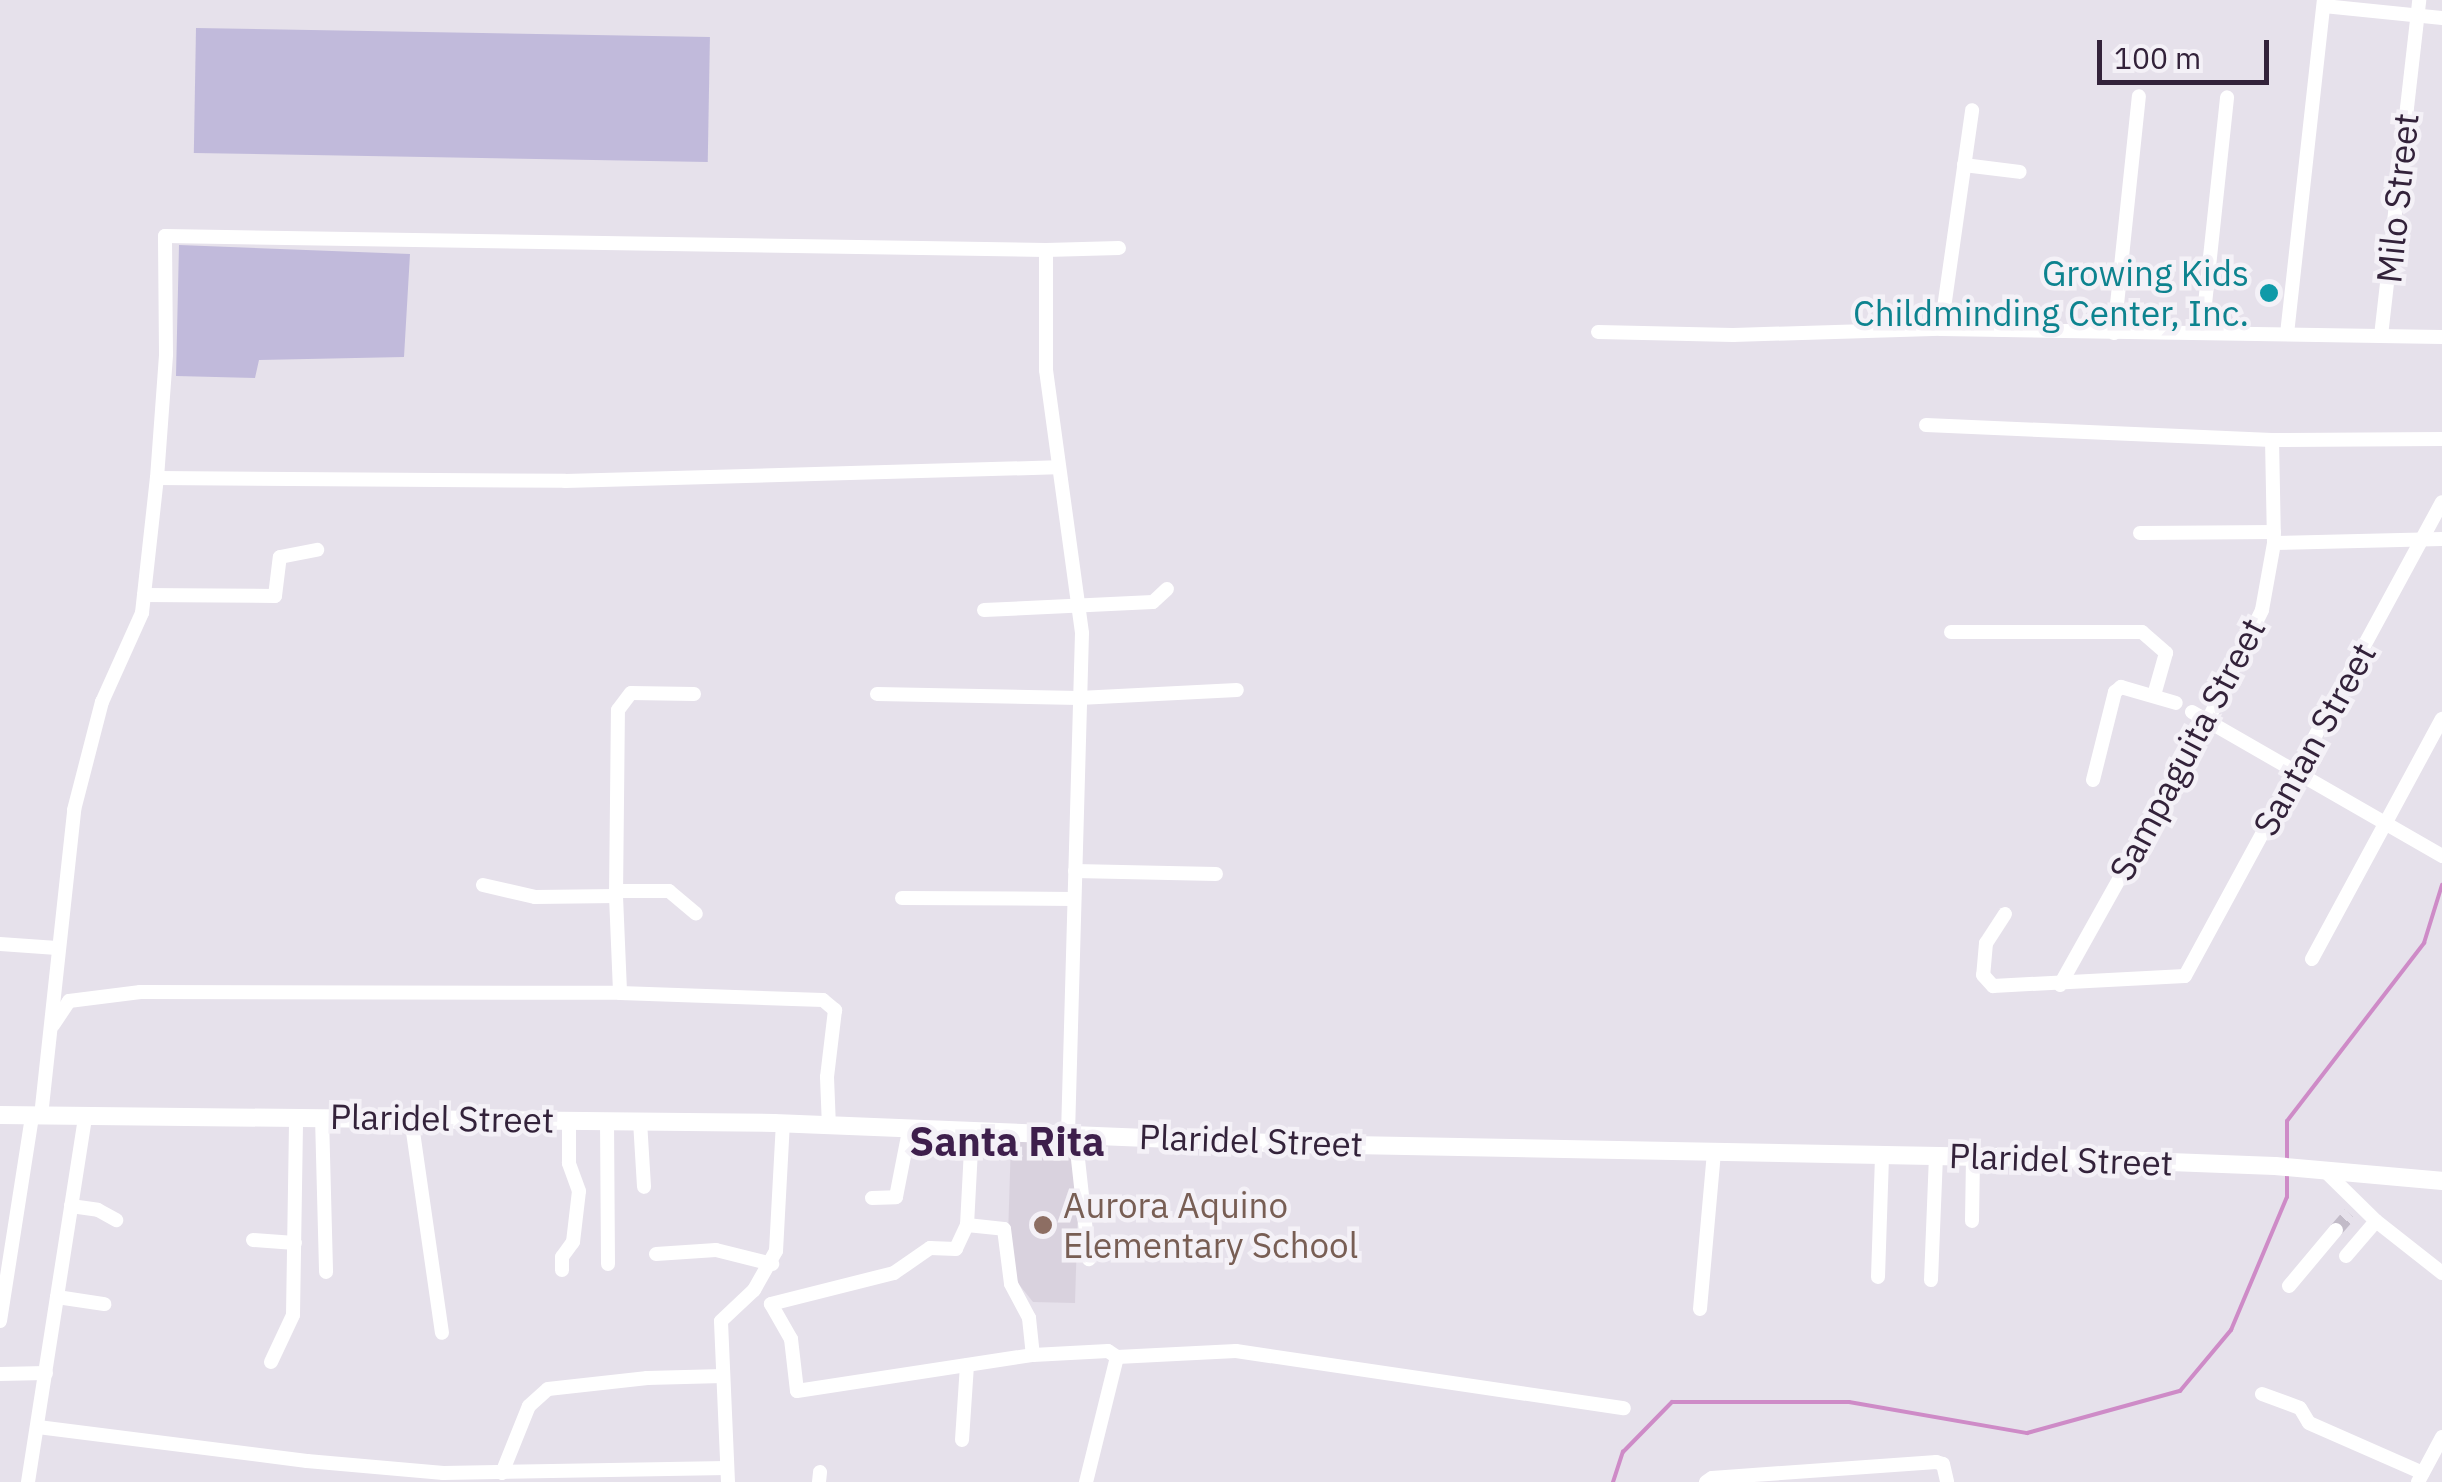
<!DOCTYPE html>
<style>
body{margin:0}
#map{position:relative;width:2442px;height:1482px;overflow:hidden;background:#e6e1eb;font-family:"IBM Plex Sans",sans-serif}
div>[style]{position:absolute}
.built>*{inset:0;background:#d9d2de}
.green>*{inset:0;background:#c1badb;transform-origin:0 0}
.stream>*{height:4px;margin:-2px;padding:0 2px;transform-origin:2px;border-radius:2px;background:#ce8bc7}
.minor-tunnel>*{height:14px;margin-top:-7px;transform-origin:0;background:repeating-linear-gradient(90deg,#c2bbc8 0 14px,transparent 0 21px)}
.minor>*{height:14px;margin:-7px;padding:0 7px;transform-origin:7px;border-radius:7px;background:#fff}
.tertiary>*{height:18px;margin:-9px;padding:0 9px;transform-origin:9px;border-radius:9px;background:#fff}
.dots>*{width:28px;height:28px;translate:-50% -50%;box-sizing:border-box;border:5px solid #f4f1f7;border-radius:50%}
span{translate:-50% -50%;white-space:nowrap;text-align:center;line-height:1.15;-webkit-text-stroke:9px #f4f1f7;paint-order:stroke}
.street-label{font-size:35px;color:#33223a}
.culture-label{font-size:35px;color:#0d838f}
.right{translate:-100% -50%;text-align:right}
.education-label{font-size:35px;color:#785e54}
.left{translate:0 -50%;text-align:left}
.quarter-label{font-size:40px;color:#3e1f4c;font-weight:700}
.scale{position:absolute;left:2097px;top:40px;width:172px;height:45px;box-sizing:border-box;border:5px solid #33223a;border-top:0;padding-left:12px;font-size:30px;line-height:35px;white-space:nowrap;color:#33223a;-webkit-text-stroke:8px #f4f1f7;paint-order:stroke}
</style>
<div id="map">
<div class="built">
<i style="clip-path:polygon(1011px 1140px,1080px 1141px,1075px 1303px,1033px 1302px,1017px 1282px,1008px 1236px)"></i>
</div>
<div class="green">
<i style="left:196px;top:28px;width:514px;height:125px;rotate:1deg"></i>
<i style="clip-path:polygon(179px 245px,410px 254px,404px 357px,259px 360px,255px 378px,176px 376px)"></i>
</div>
<div class="stream">
<i style="left:2287px;top:1161px;width:40px;rotate:-90deg"></i>
<i style="left:2287px;top:1121px;width:225px;rotate:-52.4deg"></i>
<i style="left:2424px;top:943px;width:61px;rotate:-72.8deg"></i>
<i style="left:1613px;top:1482px;width:32px;rotate:-72deg"></i>
<i style="left:1623px;top:1452px;width:70px;rotate:-45.6deg"></i>
<i style="left:1672px;top:1402px;width:177px"></i>
<i style="left:1849px;top:1402px;width:181px;rotate:9.9deg"></i>
<i style="left:2027px;top:1433px;width:159px;rotate:-15.4deg"></i>
<i style="left:2180px;top:1391px;width:80px;rotate:-50.1deg"></i>
<i style="left:2231px;top:1330px;width:144px;rotate:-67.2deg"></i>
<i style="left:2287px;top:1197px;width:22px;rotate:-90deg"></i>
</div>
<div class="minor-tunnel">
<i style="left:2336px;top:1230px;width:21px;rotate:-49deg"></i>
</div>
<div class="minor">
<i style="left:2324px;top:6px;width:119px;rotate:5.8deg"></i>
<i style="left:1964px;top:165px;width:56px;rotate:7.1deg"></i>
<i style="left:1046px;top:250px;width:73px;rotate:-1.6deg"></i>
<i style="left:1941px;top:329px;width:221px;rotate:-81.9deg"></i>
<i style="left:1598px;top:332px;width:135px;rotate:1.3deg"></i>
<i style="left:1733px;top:335px;width:208px;rotate:-1.7deg"></i>
<i style="left:1941px;top:329px;width:501px;rotate:0.91deg"></i>
<i style="left:2202px;top:332px;width:236px;rotate:-83.9deg"></i>
<i style="left:2114px;top:333px;width:238px;rotate:-84deg"></i>
<i style="left:2287px;top:334px;width:336px;rotate:-83.7deg"></i>
<i style="left:2381px;top:336px;width:338px;rotate:-83.5deg"></i>
<i style="left:1926px;top:425px;width:346px;rotate:2.5deg"></i>
<i style="left:2272px;top:440px;width:170px;rotate:-0.3deg"></i>
<i style="left:157px;top:478px;width:124px;rotate:-85.8deg"></i>
<i style="left:166px;top:354px;width:118px;rotate:-90.5deg"></i>
<i style="left:165px;top:236px;width:881px;rotate:0.91deg"></i>
<i style="left:1046px;top:250px;width:120px;rotate:90deg"></i>
<i style="left:1046px;top:370px;width:265px;rotate:82.2deg"></i>
<i style="left:1082px;top:633px;width:499px;rotate:91.6deg"></i>
<i style="left:2140px;top:533px;width:134px;rotate:-0.4deg"></i>
<i style="left:2274px;top:543px;width:168px;rotate:-1.4deg"></i>
<i style="left:144px;top:595px;width:131px;rotate:0.4deg"></i>
<i style="left:275px;top:596px;width:39px;rotate:-83deg"></i>
<i style="left:280px;top:557px;width:38px;rotate:-11deg"></i>
<i style="left:984px;top:610px;width:169px;rotate:-2.7deg"></i>
<i style="left:1153px;top:602px;width:19px;rotate:-43deg"></i>
<i style="left:1951px;top:632px;width:191px"></i>
<i style="left:2142px;top:632px;width:32px;rotate:41deg"></i>
<i style="left:2166px;top:653px;width:44px;rotate:105.9deg"></i>
<i style="left:877px;top:694px;width:202px;rotate:1.1deg"></i>
<i style="left:1079px;top:698px;width:158px;rotate:-2.9deg"></i>
<i style="left:2192px;top:712px;width:289px;rotate:29.9deg"></i>
<i style="left:2093px;top:780px;width:91px;rotate:-76deg"></i>
<i style="left:2115px;top:692px;width:8px;rotate:-40deg"></i>
<i style="left:2121px;top:687px;width:57px;rotate:16.2deg"></i>
<i style="left:1075px;top:871px;width:141px;rotate:1.2deg"></i>
<i style="left:483px;top:885px;width:53px;rotate:13deg"></i>
<i style="left:535px;top:897px;width:81px;rotate:-0.7deg"></i>
<i style="left:616px;top:896px;width:97px;rotate:87.6deg"></i>
<i style="left:616px;top:891px;width:53px"></i>
<i style="left:669px;top:891px;width:35px;rotate:40deg"></i>
<i style="left:616px;top:896px;width:186px;rotate:-89.4deg"></i>
<i style="left:618px;top:710px;width:21px;rotate:-53deg"></i>
<i style="left:631px;top:693px;width:63px;rotate:0.9deg"></i>
<i style="left:902px;top:898px;width:172px;rotate:0.3deg"></i>
<i style="left:2005px;top:914px;width:35px;rotate:123deg"></i>
<i style="left:1986px;top:943px;width:32px;rotate:95deg"></i>
<i style="left:1983px;top:975px;width:15px;rotate:48deg"></i>
<i style="left:1993px;top:986px;width:192px;rotate:-3deg"></i>
<i style="left:2185px;top:976px;width:539px;rotate:-61.53deg"></i>
<i style="left:0;top:944px;width:57px;rotate:4deg"></i>
<i style="left:2312px;top:959px;width:273px;rotate:-61.6deg"></i>
<i style="left:2060px;top:985px;width:301px;rotate:-60.8deg"></i>
<i style="left:2207px;top:722px;width:125px;rotate:-63.8deg"></i>
<i style="left:2262px;top:610px;width:68px;rotate:-79.8deg"></i>
<i style="left:2274px;top:543px;width:103px;rotate:-91.1deg"></i>
<i style="left:53px;top:1025px;width:29px;rotate:-56deg"></i>
<i style="left:69px;top:1001px;width:72px;rotate:-7.2deg"></i>
<i style="left:140px;top:992px;width:480px;rotate:0.1deg"></i>
<i style="left:620px;top:993px;width:203px;rotate:2deg"></i>
<i style="left:823px;top:1000px;width:16px;rotate:40deg"></i>
<i style="left:835px;top:1010px;width:67px;rotate:96.8deg"></i>
<i style="left:827px;top:1077px;width:49px;rotate:87.7deg"></i>
<i style="left:41px;top:1116px;width:308px;rotate:-83.8deg"></i>
<i style="left:74px;top:810px;width:112px;rotate:-75.5deg"></i>
<i style="left:102px;top:702px;width:98px;rotate:-65.8deg"></i>
<i style="left:142px;top:613px;width:136px;rotate:-83.7deg"></i>
<i style="left:157px;top:478px;width:408px;rotate:0.4deg"></i>
<i style="left:565px;top:481px;width:492px;rotate:-1.6deg"></i>
<i style="left:322px;top:1117px;width:155px;rotate:88.5deg"></i>
<i style="left:411px;top:1118px;width:217px;rotate:81.8deg"></i>
<i style="left:607px;top:1120px;width:144px;rotate:89.6deg"></i>
<i style="left:640px;top:1121px;width:66px;rotate:86.5deg"></i>
<i style="left:972px;top:1130px;width:95px;rotate:93deg"></i>
<i style="left:967px;top:1225px;width:37px;rotate:6deg"></i>
<i style="left:1004px;top:1229px;width:55px;rotate:82.7deg"></i>
<i style="left:1011px;top:1284px;width:38px;rotate:62deg"></i>
<i style="left:1029px;top:1318px;width:37px;rotate:84deg"></i>
<i style="left:1075px;top:1132px;width:128px;rotate:83.7deg"></i>
<i style="left:2325px;top:1171px;width:71px;rotate:44.4deg"></i>
<i style="left:2376px;top:1221px;width:84px;rotate:38.2deg"></i>
<i style="left:872px;top:1198px;width:24px;rotate:-2deg"></i>
<i style="left:896px;top:1197px;width:67px;rotate:-78.9deg"></i>
<i style="left:71px;top:1206px;width:27px;rotate:8deg"></i>
<i style="left:98px;top:1210px;width:21px;rotate:29deg"></i>
<i style="left:1972px;top:1221px;width:65px;rotate:-89.1deg"></i>
<i style="left:967px;top:1225px;width:26px;rotate:115deg"></i>
<i style="left:956px;top:1249px;width:26px;rotate:-178deg"></i>
<i style="left:930px;top:1248px;width:44px;rotate:145.2deg"></i>
<i style="left:894px;top:1273px;width:127px;rotate:165.9deg"></i>
<i style="left:771px;top:1304px;width:40px;rotate:60.3deg"></i>
<i style="left:791px;top:1339px;width:52px;rotate:83.4deg"></i>
<i style="left:797px;top:1391px;width:239px;rotate:-8.7deg"></i>
<i style="left:1033px;top:1355px;width:75px;rotate:-3.1deg"></i>
<i style="left:1108px;top:1351px;width:11px;rotate:34deg"></i>
<i style="left:1117px;top:1357px;width:129px;rotate:103.9deg"></i>
<i style="left:253px;top:1240px;width:42px;rotate:4.1deg"></i>
<i style="left:656px;top:1254px;width:60px;rotate:-3.8deg"></i>
<i style="left:716px;top:1250px;width:58px;rotate:14deg"></i>
<i style="left:2346px;top:1256px;width:46px;rotate:-49.4deg"></i>
<i style="left:562px;top:1270px;width:13px;rotate:-90deg"></i>
<i style="left:562px;top:1257px;width:19px;rotate:-54deg"></i>
<i style="left:573px;top:1242px;width:51px;rotate:-83.3deg"></i>
<i style="left:579px;top:1191px;width:30px;rotate:-110deg"></i>
<i style="left:569px;top:1163px;width:43px;rotate:-90deg"></i>
<i style="left:1878px;top:1277px;width:123px;rotate:-88.1deg"></i>
<i style="left:1931px;top:1280px;width:125px;rotate:-87.7deg"></i>
<i style="left:2289px;top:1286px;width:73px;rotate:-50deg"></i>
<i style="left:57px;top:1297px;width:48px;rotate:8.5deg"></i>
<i style="left:1700px;top:1309px;width:159px;rotate:-84.9deg"></i>
<i style="left:0;top:1321px;width:207px;rotate:-81.1deg"></i>
<i style="left:1117px;top:1357px;width:119px;rotate:-2.9deg"></i>
<i style="left:1236px;top:1351px;width:392px;rotate:8.4deg"></i>
<i style="left:271px;top:1362px;width:52px;rotate:-64.9deg"></i>
<i style="left:293px;top:1315px;width:198px;rotate:-89.1deg"></i>
<i style="left:0;top:1374px;width:46px;rotate:-1.2deg"></i>
<i style="left:2262px;top:1394px;width:40px;rotate:20.2deg"></i>
<i style="left:2300px;top:1408px;width:17px;rotate:59deg"></i>
<i style="left:2309px;top:1423px;width:124px;rotate:23.7deg"></i>
<i style="left:38px;top:1427px;width:271px;rotate:7.2deg"></i>
<i style="left:307px;top:1461px;width:137px;rotate:5deg"></i>
<i style="left:443px;top:1473px;width:284px;rotate:-1deg"></i>
<i style="left:962px;top:1440px;width:75px;rotate:-86.2deg"></i>
<i style="left:502px;top:1473px;width:72px;rotate:-68.1deg"></i>
<i style="left:529px;top:1406px;width:25px;rotate:-42deg"></i>
<i style="left:548px;top:1389px;width:100px;rotate:-6.3deg"></i>
<i style="left:647px;top:1378px;width:76px;rotate:-1.5deg"></i>
<i style="left:28px;top:1482px;width:369px;rotate:-81.1deg"></i>
<i style="left:728px;top:1482px;width:161px;rotate:-92.5deg"></i>
<i style="left:721px;top:1321px;width:45px;rotate:-43.2deg"></i>
<i style="left:754px;top:1290px;width:45px;rotate:-60.6deg"></i>
<i style="left:776px;top:1251px;width:128px;rotate:-86.9deg"></i>
<i style="left:819px;top:1482px;width:10px;rotate:-84deg"></i>
<i style="left:1706px;top:1482px;width:7px;rotate:-34deg"></i>
<i style="left:1712px;top:1478px;width:225px;rotate:-4.1deg"></i>
<i style="left:1936px;top:1462px;width:7px;rotate:16deg"></i>
<i style="left:1943px;top:1464px;width:18px;rotate:77deg"></i>
<i style="left:2418px;top:1482px;width:51px;rotate:-61.9deg"></i>
</div>
<div class="tertiary">
<i style="left:0;top:1115px;width:774px;rotate:0.59deg"></i>
<i style="left:774px;top:1123px;width:524px;rotate:2.29deg"></i>
<i style="left:1298px;top:1144px;width:793px;rotate:1.08deg"></i>
<i style="left:2091px;top:1159px;width:184px;rotate:2.2deg"></i>
<i style="left:2275px;top:1166px;width:168px;rotate:5.1deg"></i>
</div>
<div class="dots">
<i style="left:2269px;top:293px;background:#0f9aa8"></i>
<i style="left:1043px;top:1225px;background:#8d6e63"></i>
</div>
<div class="street-label">
<span style="left:2397px;top:198px;rotate:-84deg">Milo Street</span>
<span style="left:2314px;top:739px;rotate:-61deg">Santan Street</span>
<span style="left:2187px;top:749px;rotate:-62deg">Sampaguita Street</span>
<span style="left:442px;top:1118px;rotate:1deg">Plaridel Street</span>
<span style="left:1251px;top:1140px;rotate:2deg">Plaridel Street</span>
<span style="left:2061px;top:1159px;rotate:2deg">Plaridel Street</span>
</div>
<div class="culture-label">
<span class="right" style="left:2249px;top:293px">Growing Kids<br>Childminding Center, Inc.</span>
</div>
<div class="education-label">
<span class="left" style="left:1063px;top:1225px">Aurora Aquino<br>Elementary School</span>
</div>
<div class="quarter-label">
<span style="left:1007px;top:1141px">Santa Rita</span>
</div>
<div class="scale">100 m</div>
</div>
